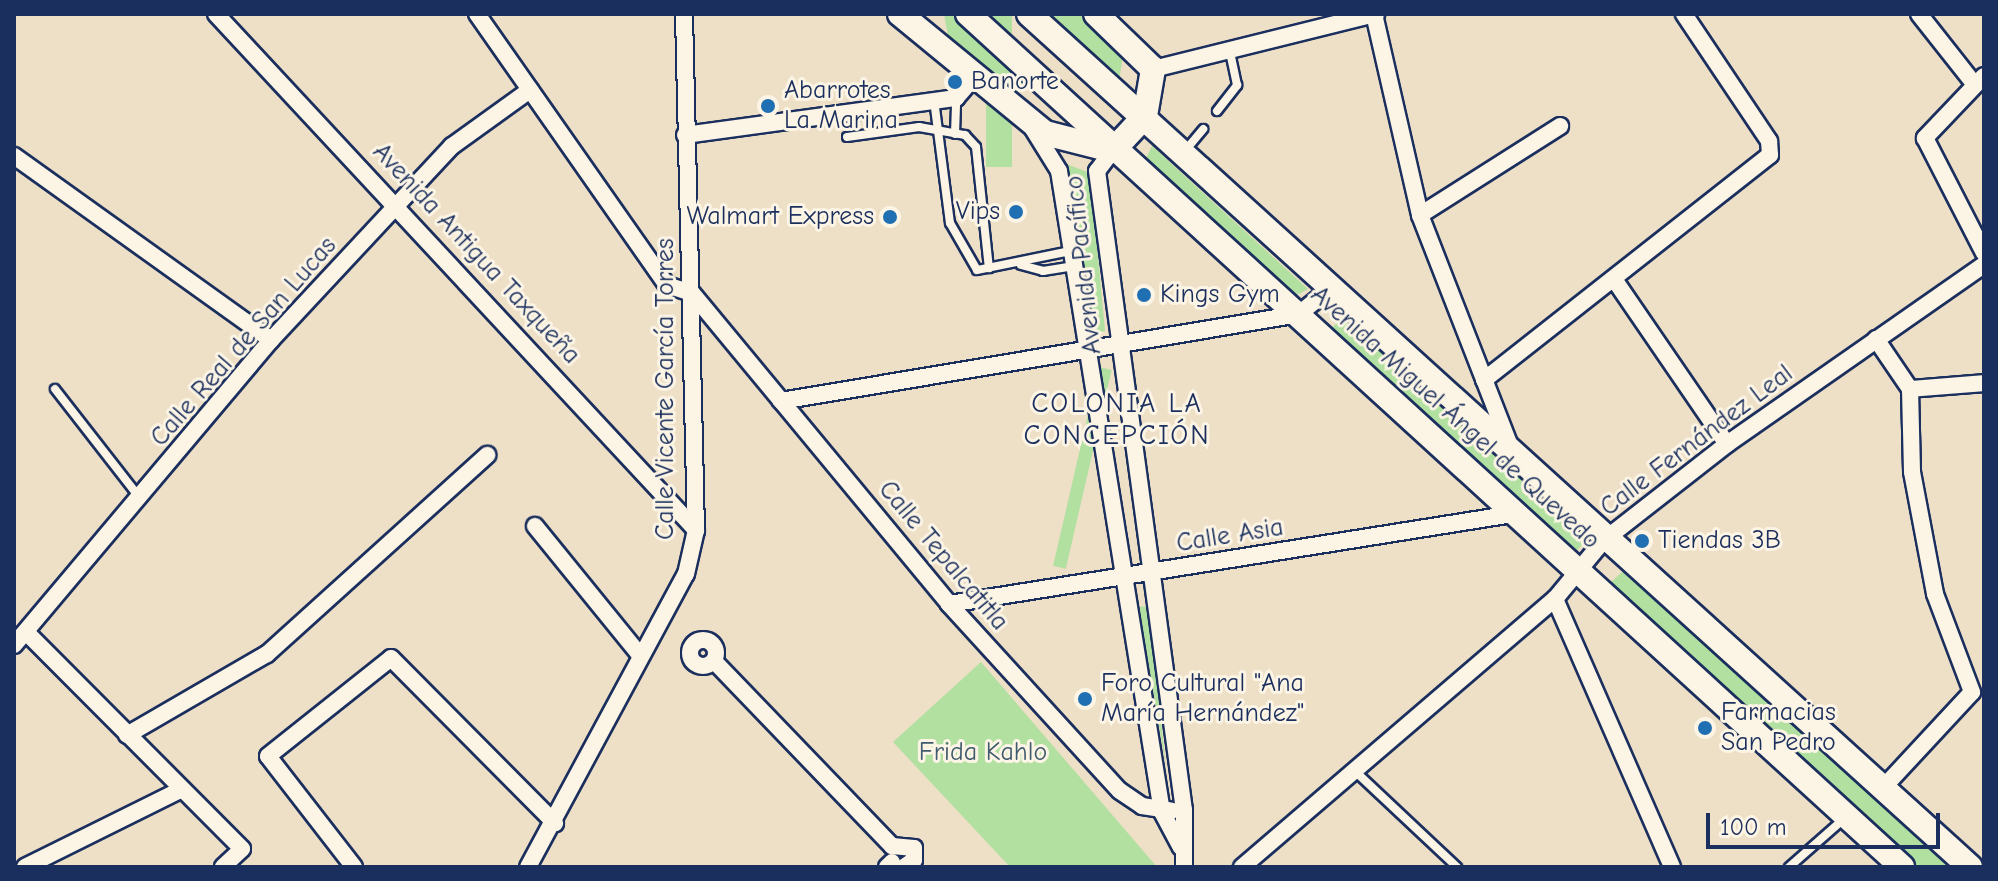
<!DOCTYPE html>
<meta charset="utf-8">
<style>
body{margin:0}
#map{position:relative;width:1998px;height:881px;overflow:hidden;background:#eedfc7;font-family:"Comic Neue",sans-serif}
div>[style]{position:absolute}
.green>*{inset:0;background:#b1e0a0;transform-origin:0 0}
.roads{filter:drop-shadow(2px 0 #1b2f5e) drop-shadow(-2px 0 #1b2f5e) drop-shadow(0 2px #1b2f5e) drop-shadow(0 -2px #1b2f5e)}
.lane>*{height:8px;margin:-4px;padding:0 4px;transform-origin:4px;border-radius:4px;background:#fcf5e5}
.street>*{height:16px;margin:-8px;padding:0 8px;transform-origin:8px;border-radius:8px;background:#fcf5e5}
.street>.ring{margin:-8px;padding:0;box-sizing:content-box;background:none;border:16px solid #fcf5e5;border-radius:50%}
.secondary>*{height:24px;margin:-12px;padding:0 12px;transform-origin:12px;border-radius:12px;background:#fcf5e5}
.dots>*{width:22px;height:22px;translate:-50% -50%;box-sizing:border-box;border:4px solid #fcf5e5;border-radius:50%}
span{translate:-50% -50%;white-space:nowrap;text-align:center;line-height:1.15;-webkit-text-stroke:6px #fcf5e5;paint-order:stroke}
.poi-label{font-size:26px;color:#1b2f5e}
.left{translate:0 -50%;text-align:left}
.right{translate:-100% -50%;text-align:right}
.street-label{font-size:26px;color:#1b2f5e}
.park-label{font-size:26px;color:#405b6e}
.neighbourhood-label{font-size:28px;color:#1b2f5e;letter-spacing:2px}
.frame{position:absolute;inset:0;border:16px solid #1b2f5e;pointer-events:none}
.scale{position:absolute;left:1706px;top:813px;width:234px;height:36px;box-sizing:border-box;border:4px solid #1b2f5e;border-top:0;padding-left:10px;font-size:24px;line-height:28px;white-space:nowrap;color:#1b2f5e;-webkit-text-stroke:6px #fcf5e5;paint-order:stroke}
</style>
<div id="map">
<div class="green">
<i style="clip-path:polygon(944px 14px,955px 14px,1036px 88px,1012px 91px,948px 36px)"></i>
<i style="left:986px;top:14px;width:26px;height:153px"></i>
<i style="clip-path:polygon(1047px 14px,1085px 14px,1124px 50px,1119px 81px)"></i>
<i style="clip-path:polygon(1152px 146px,1308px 289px,1297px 295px,1145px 160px)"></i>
<i style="clip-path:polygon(1061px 162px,1090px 173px,1105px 331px,1090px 334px)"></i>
<i style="left:1345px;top:314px;width:331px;height:21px;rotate:43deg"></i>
<i style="left:1099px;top:367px;width:13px;height:204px;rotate:13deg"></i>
<i style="clip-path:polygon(1623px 571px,1954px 867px,1916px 867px,1855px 814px,1608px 585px)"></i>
<i style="clip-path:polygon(1149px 606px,1166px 767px,1139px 607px)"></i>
<i style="clip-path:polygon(981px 662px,1157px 867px,1010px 867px,893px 742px)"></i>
</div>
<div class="roads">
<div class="lane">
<i style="left:934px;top:100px;width:124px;rotate:82.6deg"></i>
<i style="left:950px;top:223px;width:54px;rotate:60.1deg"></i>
<i style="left:977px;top:270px;width:95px;rotate:-11.5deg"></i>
<i style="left:1217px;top:111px;width:33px;rotate:-52deg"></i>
<i style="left:1237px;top:85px;width:39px;rotate:-102deg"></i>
<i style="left:955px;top:134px;width:36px;rotate:-88deg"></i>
<i style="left:847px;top:137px;width:73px;rotate:-7.9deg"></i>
<i style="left:919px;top:127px;width:47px;rotate:9.9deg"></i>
<i style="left:965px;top:135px;width:16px;rotate:47deg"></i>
<i style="left:976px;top:147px;width:122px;rotate:83.9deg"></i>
<i style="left:1184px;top:152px;width:30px;rotate:-50deg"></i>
<i style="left:1021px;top:265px;width:23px;rotate:15deg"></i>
<i style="left:1043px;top:271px;width:30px;rotate:-9deg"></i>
<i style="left:55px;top:389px;width:138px;rotate:52.1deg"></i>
<i style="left:1358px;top:774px;width:136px;rotate:43.2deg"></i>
<i style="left:1789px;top:867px;width:76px;rotate:-41.3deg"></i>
</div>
<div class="street">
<i style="left:216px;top:14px;width:705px;rotate:47.07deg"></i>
<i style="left:477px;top:14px;width:331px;rotate:55deg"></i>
<i style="left:667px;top:285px;width:26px;rotate:18deg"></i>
<i style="left:1374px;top:14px;width:206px;rotate:77.1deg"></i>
<i style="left:1420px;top:215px;width:248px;rotate:68.7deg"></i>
<i style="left:1919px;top:14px;width:90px;rotate:51.7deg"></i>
<i style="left:1153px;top:69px;width:230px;rotate:-13.9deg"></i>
<i style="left:1984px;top:76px;width:86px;rotate:133.6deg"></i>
<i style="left:1925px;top:138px;width:129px;rotate:62.8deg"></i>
<i style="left:1033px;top:129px;width:49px;rotate:58.2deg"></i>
<i style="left:1059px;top:171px;width:649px;rotate:80.87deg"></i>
<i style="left:1162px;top:812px;width:40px;rotate:62deg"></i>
<i style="left:685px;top:135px;width:274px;rotate:-7.8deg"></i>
<i style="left:956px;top:98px;width:29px;rotate:-49deg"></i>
<i style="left:1116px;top:146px;width:31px;rotate:127deg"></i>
<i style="left:1097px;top:171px;width:645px;rotate:82.25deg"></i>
<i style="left:1184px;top:810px;width:57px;rotate:90deg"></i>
<i style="left:14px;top:156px;width:316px;rotate:35.6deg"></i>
<i style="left:1420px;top:215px;width:166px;rotate:-32.4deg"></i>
<i style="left:1616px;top:282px;width:196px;rotate:55.6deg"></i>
<i style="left:692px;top:293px;width:403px;rotate:50.4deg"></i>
<i style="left:949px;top:604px;width:253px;rotate:47.6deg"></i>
<i style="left:1120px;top:791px;width:27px;rotate:34deg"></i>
<i style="left:1142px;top:806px;width:30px;rotate:9deg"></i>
<i style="left:1876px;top:339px;width:60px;rotate:55.8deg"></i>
<i style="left:1484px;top:380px;width:364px;rotate:-38.2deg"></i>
<i style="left:1770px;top:155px;width:14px;rotate:-94deg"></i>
<i style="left:1769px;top:141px;width:153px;rotate:-123.8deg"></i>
<i style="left:1910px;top:389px;width:83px;rotate:88.6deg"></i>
<i style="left:1912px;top:472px;width:124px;rotate:79.3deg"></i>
<i style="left:1935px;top:594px;width:105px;rotate:69.3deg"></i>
<i style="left:1910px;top:389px;width:74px;rotate:-4.6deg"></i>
<i style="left:781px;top:401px;width:525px;rotate:-9.53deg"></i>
<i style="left:1299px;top:314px;width:38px;rotate:-39deg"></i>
<i style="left:535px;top:526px;width:165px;rotate:50.9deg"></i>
<i style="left:1555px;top:599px;width:292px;rotate:66.4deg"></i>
<i style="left:949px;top:604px;width:577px;rotate:-9.07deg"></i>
<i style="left:28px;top:634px;width:303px;rotate:45.1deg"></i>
<i style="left:242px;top:849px;width:26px;rotate:137deg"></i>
<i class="ring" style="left:690px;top:640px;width:10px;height:10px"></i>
<i style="left:14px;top:645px;width:399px;rotate:-49.9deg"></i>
<i style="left:271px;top:340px;width:265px;rotate:-47deg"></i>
<i style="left:452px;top:146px;width:96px;rotate:-35.7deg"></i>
<i style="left:714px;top:661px;width:257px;rotate:46.1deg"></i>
<i style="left:127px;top:735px;width:162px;rotate:-30.1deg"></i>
<i style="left:267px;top:654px;width:297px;rotate:-42.1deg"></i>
<i style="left:1882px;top:789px;width:132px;rotate:-47.1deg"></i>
<i style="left:892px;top:846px;width:22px;rotate:5deg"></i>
<i style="left:914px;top:848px;width:12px;rotate:90deg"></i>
<i style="left:914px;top:860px;width:12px;rotate:145deg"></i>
<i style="left:25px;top:867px;width:173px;rotate:-26.4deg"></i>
<i style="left:354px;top:867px;width:140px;rotate:-127.8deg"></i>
<i style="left:268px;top:756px;width:157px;rotate:-38.5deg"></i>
<i style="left:391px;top:658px;width:233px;rotate:45.2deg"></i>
<i style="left:528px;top:867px;width:333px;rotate:-61.7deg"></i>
<i style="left:686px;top:574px;width:45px;rotate:-77.2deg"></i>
<i style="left:696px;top:530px;width:516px;rotate:-91.33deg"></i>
<i style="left:887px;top:867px;width:7px;rotate:-45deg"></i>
<i style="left:1242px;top:867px;width:412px;rotate:-40.6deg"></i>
<i style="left:1555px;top:599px;width:75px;rotate:-50.4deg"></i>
<i style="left:1603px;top:541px;width:157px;rotate:-38deg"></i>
<i style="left:1727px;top:444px;width:313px;rotate:-34.9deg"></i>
</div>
<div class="secondary">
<i style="left:900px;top:14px;width:188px;rotate:39.4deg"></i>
<i style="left:1045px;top:133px;width:61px;rotate:14.3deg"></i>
<i style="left:1104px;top:148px;width:14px;rotate:-12deg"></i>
<i style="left:1118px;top:145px;width:40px;rotate:-47deg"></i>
<i style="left:1145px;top:116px;width:48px;rotate:-80.3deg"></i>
<i style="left:1153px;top:69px;width:79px;rotate:-136deg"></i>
<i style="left:968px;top:14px;width:1265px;rotate:42.4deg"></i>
<i style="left:1029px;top:14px;width:1270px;rotate:42.19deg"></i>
</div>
</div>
<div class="dots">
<i style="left:955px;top:82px;background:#1f6fb2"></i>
<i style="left:768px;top:106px;background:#1f6fb2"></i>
<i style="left:1016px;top:212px;background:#1f6fb2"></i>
<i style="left:890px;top:217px;background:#1f6fb2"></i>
<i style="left:1144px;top:295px;background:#1f6fb2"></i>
<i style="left:1642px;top:541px;background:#1f6fb2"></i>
<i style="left:1085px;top:699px;background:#1f6fb2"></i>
<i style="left:1705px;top:728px;background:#1f6fb2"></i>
</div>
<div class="poi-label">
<span class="left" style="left:971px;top:82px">Banorte</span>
<span class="left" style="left:784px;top:106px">Abarrotes<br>La Marina</span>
<span class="right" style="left:1000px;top:212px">Vips</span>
<span class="right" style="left:874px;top:217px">Walmart Express</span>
<span class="left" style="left:1160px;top:295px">Kings Gym</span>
<span class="left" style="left:1658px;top:541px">Tiendas 3B</span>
<span class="left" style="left:1101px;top:699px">Foro Cultural "Ana<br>María Hernández"</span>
<span class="left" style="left:1721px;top:728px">Farmacias<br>San Pedro</span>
</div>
<div class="street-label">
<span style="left:476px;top:254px;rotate:47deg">Avenida Antigua Taxqueña</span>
<span style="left:1084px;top:265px;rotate:-96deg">Avenida Pacífico</span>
<span style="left:244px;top:342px;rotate:-49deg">Calle Real de San Lucas</span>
<span style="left:666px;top:389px;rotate:-90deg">Calle Vicente García Torres</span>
<span style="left:1455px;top:418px;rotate:42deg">Avenida Miguel Ángel de Quevedo</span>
<span style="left:1697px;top:441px;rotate:-37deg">Calle Fernández Leal</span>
<span style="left:1230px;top:536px;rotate:-9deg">Calle Asia</span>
<span style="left:943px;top:556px;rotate:50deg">Calle Tepalcatitla</span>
</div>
<div class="park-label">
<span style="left:983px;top:753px">Frida Kahlo</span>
</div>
<div class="neighbourhood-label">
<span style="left:1117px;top:419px">COLONIA LA<br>CONCEPCIÓN</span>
</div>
<div class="frame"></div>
<div class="scale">100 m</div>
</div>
